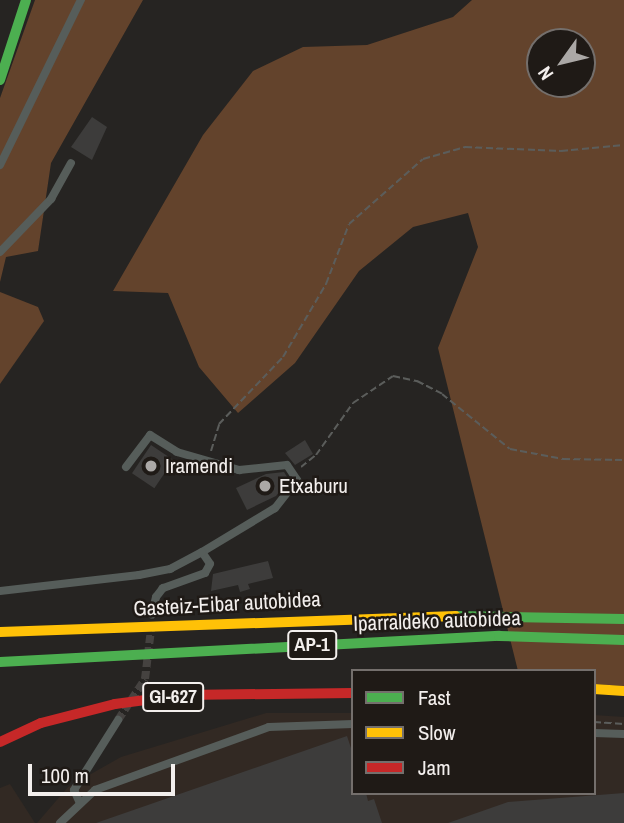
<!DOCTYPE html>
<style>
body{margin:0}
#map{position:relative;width:624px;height:823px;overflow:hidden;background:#262422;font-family:"Archivo Narrow",sans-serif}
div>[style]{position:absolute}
.built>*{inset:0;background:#322923}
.forest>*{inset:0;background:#63432c}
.building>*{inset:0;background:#3d3c3b;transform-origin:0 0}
.street-tunnel>*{height:8px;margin-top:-4px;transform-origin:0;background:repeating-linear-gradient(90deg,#454240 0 8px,transparent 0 12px)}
.path>*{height:2px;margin-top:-1px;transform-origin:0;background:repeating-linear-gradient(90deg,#5b5d5b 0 7px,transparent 0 10.5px)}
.street>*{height:8px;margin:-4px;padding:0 4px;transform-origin:4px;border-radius:4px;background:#565d5a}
.fast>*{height:10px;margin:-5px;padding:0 5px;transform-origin:5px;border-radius:5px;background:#4caf50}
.slow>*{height:10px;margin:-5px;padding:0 5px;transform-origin:5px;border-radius:5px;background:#ffc107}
.jam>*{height:10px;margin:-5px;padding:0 5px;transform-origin:5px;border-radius:5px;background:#c62828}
.dots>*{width:19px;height:19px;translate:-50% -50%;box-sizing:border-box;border:4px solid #1f1a16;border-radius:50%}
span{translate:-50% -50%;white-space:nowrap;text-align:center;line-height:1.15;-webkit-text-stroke:5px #1f1a16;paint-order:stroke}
.shield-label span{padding:2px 5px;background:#1f1a16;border:2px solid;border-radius:5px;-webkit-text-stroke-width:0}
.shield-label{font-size:19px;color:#f3efed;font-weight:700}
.poi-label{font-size:21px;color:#f3efed}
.left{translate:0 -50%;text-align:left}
.street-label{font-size:21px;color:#f3efed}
.legend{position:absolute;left:351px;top:669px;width:245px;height:126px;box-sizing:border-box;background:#1f1a16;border:2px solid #746f6c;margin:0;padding:9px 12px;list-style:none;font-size:21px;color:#f3efed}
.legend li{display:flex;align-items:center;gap:14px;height:35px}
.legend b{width:35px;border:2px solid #746f6c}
.north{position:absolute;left:526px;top:28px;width:70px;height:70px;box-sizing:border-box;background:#1f1a16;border:2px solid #746f6c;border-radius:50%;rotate:236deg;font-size:19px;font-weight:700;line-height:28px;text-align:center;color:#f3efed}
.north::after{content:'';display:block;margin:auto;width:24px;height:32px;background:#aba8a6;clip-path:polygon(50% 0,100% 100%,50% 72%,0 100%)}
.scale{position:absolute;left:28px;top:764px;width:147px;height:32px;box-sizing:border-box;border:4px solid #f3efed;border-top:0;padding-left:9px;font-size:21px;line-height:24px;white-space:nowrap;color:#f3efed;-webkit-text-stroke:5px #1f1a16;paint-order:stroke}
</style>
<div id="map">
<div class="built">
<i style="clip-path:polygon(266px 713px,353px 713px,353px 793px,594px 793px,594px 715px,624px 717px,624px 823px,37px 823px,68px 787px,121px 757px)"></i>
<i style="clip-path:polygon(10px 784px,35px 823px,0 823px,0 788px)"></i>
</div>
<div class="forest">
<i style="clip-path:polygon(35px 0,143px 0,51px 163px,38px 251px,6px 257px,0 282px,0 98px)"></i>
<i style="clip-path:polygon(evenodd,472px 0,624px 0,624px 686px,594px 684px,594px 671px,518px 671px,438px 348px,478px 247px,468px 213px,413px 227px,359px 271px,295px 363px,238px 413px,199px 367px,168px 293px,113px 291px,203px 135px,253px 71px,303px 47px,367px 45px,453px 17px,472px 0,540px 42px,582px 42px,582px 84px,540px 84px,540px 42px)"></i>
<i style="clip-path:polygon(0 292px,38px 307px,44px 321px,0 384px)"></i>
</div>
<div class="building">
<i style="clip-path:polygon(92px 117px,107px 127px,92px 160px,71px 147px)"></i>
<i style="clip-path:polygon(305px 440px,313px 454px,295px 465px,285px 453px)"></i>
<i style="left:151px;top:445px;width:27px;height:34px;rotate:34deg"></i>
<i style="clip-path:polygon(284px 472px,289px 480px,276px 496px,247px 510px,236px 488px,266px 474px)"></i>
<i style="clip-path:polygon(268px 561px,273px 578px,248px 584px,250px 589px,240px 592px,238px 585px,211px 591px,213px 574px)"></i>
<i style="clip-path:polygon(347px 736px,353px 754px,353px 793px,366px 793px,368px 801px,374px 799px,382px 823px,96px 823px)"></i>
<i style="clip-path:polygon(624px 793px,624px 823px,448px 823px,508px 802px)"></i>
</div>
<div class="street-tunnel">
<i style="left:118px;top:720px;width:49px;rotate:-56.6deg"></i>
<i style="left:145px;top:679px;width:58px;rotate:-83.1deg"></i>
</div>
<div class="path">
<i style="left:211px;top:451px;width:28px;rotate:-73deg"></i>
<i style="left:219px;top:424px;width:93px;rotate:-46.3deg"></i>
<i style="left:283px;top:357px;width:85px;rotate:-59.5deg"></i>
<i style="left:326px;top:284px;width:64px;rotate:-69deg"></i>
<i style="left:349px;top:224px;width:98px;rotate:-41.3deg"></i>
<i style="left:423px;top:159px;width:44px;rotate:-15.9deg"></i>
<i style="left:465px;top:147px;width:96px;rotate:2.4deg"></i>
<i style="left:561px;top:151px;width:63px;rotate:-5.4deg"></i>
<i style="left:301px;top:467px;width:19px;rotate:-39deg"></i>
<i style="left:316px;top:455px;width:64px;rotate:-54.6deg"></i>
<i style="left:353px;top:403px;width:48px;rotate:-34deg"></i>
<i style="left:393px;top:376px;width:25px;rotate:12deg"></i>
<i style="left:417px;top:381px;width:28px;rotate:27deg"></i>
<i style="left:442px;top:394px;width:87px;rotate:39deg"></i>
<i style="left:510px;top:449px;width:54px;rotate:10.7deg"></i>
<i style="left:563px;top:459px;width:61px;rotate:0.9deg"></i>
<i style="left:594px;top:722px;width:30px;rotate:4deg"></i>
</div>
<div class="street">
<i style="left:0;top:165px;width:184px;rotate:-63.9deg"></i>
<i style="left:0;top:252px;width:74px;rotate:-46.1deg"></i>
<i style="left:51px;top:199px;width:41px;rotate:-60.9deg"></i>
<i style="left:126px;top:467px;width:40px;rotate:-53deg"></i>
<i style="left:150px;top:435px;width:32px;rotate:32deg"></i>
<i style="left:177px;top:452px;width:65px;rotate:16.2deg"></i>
<i style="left:239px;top:470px;width:48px;rotate:-5.9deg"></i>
<i style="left:287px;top:465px;width:18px;rotate:56deg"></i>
<i style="left:297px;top:480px;width:36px;rotate:128deg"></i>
<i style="left:275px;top:508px;width:85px;rotate:148.9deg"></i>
<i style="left:202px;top:552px;width:14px;rotate:56deg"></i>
<i style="left:210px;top:564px;width:10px;rotate:119deg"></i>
<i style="left:205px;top:573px;width:45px;rotate:160.3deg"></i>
<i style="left:163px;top:588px;width:11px;rotate:128deg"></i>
<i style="left:156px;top:597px;width:18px;rotate:103deg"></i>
<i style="left:0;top:591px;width:140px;rotate:-6.6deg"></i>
<i style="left:139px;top:575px;width:32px;rotate:-11deg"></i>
<i style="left:170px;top:569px;width:36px;rotate:-28deg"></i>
<i style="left:594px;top:733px;width:30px;rotate:2deg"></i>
<i style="left:79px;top:801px;width:12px;rotate:-114deg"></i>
<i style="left:74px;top:790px;width:83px;rotate:-57.8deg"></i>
<i style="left:60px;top:823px;width:48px;rotate:-43.3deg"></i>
<i style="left:95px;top:790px;width:185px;rotate:-19.9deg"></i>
<i style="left:269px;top:727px;width:84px;rotate:-2deg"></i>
</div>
<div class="fast">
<i style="left:0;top:80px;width:84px;rotate:-72deg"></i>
<i style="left:456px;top:616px;width:168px;rotate:1deg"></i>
<i style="left:0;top:662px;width:500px;rotate:-3deg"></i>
<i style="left:499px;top:636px;width:125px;rotate:1.8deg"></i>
</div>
<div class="slow">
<i style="left:0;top:632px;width:456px;rotate:-2deg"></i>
<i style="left:594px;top:689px;width:30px;rotate:4deg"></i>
</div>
<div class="jam">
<i style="left:0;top:742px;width:45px;rotate:-24.9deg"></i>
<i style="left:41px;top:723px;width:76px;rotate:-14.4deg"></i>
<i style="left:115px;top:704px;width:69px;rotate:-7.5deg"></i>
<i style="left:183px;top:695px;width:170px;rotate:-0.7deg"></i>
</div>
<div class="dots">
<i style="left:151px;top:466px;background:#aba8a6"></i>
<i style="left:265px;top:486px;background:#aba8a6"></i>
</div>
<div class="shield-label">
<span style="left:312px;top:645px">AP-1</span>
<span style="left:173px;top:697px">GI-627</span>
</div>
<div class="poi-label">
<span class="left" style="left:165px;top:466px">Iramendi</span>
<span class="left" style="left:279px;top:486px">Etxaburu</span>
</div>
<div class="street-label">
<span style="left:227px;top:604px;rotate:-3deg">Gasteiz-Eibar autobidea</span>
<span style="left:437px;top:621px;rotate:-2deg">Iparraldeko autobidea</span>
</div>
<ul class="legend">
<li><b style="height:9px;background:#4caf50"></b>Fast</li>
<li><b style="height:9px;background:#ffc107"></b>Slow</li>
<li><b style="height:9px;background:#c62828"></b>Jam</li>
</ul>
<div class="north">N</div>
<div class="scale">100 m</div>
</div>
